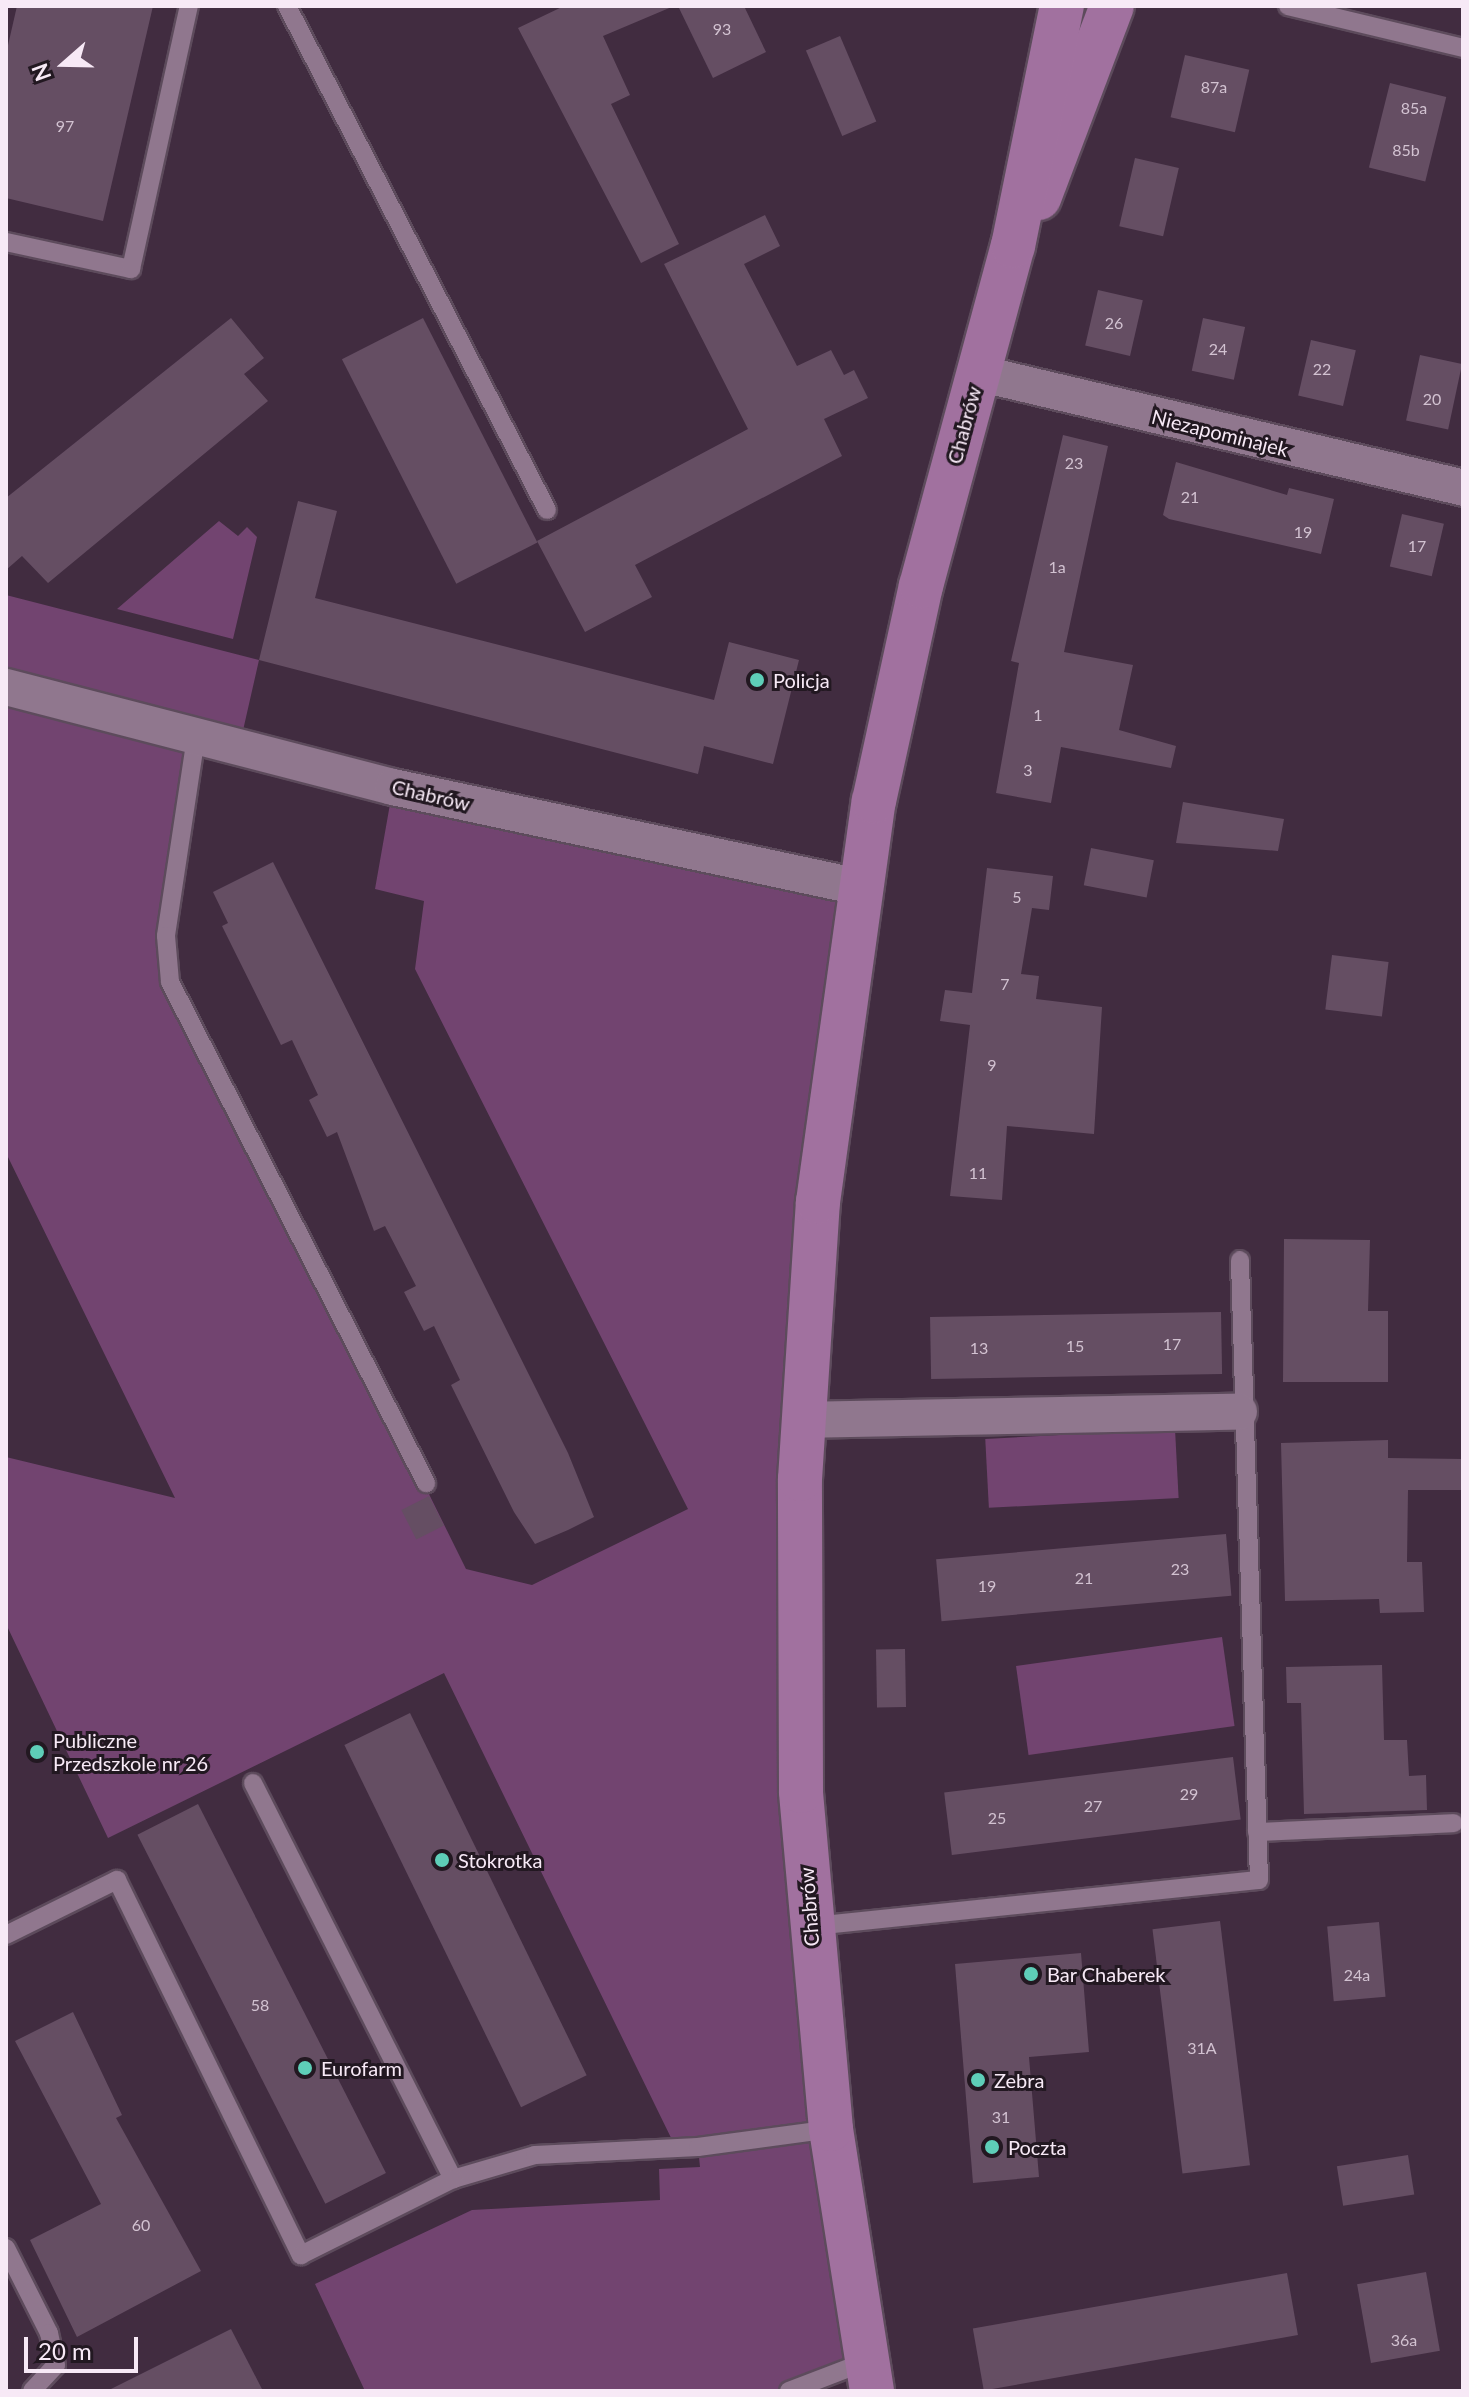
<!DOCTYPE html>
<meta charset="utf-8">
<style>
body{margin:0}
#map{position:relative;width:1469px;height:2397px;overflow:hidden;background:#412c40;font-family:Lato,sans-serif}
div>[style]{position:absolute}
.green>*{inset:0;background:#724470;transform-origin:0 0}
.building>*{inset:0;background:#654e63;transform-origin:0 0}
.roads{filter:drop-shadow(2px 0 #5d4b5c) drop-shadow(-2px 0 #5d4b5c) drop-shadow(0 2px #5d4b5c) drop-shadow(0 -2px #5d4b5c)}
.lane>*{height:18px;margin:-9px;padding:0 9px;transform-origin:9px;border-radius:9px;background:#90778e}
.street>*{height:36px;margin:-18px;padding:0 18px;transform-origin:18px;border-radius:18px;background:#90778e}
.secondary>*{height:44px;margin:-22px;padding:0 22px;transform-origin:22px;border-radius:22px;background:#a1719f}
.dots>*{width:22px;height:22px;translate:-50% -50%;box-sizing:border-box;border:4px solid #221821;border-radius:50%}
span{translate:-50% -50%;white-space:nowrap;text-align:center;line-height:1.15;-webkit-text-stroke:6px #221821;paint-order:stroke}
.number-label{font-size:16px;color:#d2c2d1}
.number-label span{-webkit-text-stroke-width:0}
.street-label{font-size:20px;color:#f7e9f6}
.poi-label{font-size:20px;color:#f7e9f6}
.left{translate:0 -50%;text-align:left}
.frame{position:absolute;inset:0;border:8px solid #f7e9f6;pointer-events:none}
.north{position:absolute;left:24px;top:24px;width:80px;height:80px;-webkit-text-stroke:6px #221821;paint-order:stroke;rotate:250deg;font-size:22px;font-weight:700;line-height:32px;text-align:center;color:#f7e9f6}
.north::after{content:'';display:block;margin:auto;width:28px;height:36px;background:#f7e9f6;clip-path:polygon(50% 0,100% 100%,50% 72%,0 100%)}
.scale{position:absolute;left:24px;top:2337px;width:114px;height:36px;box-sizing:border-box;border:4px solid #f7e9f6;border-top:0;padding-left:10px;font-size:24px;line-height:28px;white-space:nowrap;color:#f7e9f6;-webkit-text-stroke:6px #221821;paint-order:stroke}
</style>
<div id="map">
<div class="green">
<i style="clip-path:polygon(219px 521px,238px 536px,247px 527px,257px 537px,233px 639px,117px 609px)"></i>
<i style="clip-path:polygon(6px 595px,259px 660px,239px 748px,196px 738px,164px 958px,466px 1569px,532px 1585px,688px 1509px,415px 969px,424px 901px,375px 889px,393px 787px,859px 887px,798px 1606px,867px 2361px,789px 2391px,365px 2391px,315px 2284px,472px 2210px,660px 2200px,659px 2169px,700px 2167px,698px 2147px,676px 2148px,444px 1673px,108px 1838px,6px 1624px,6px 1457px,175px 1498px,6px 1153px)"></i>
<i style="left:1175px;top:1429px;width:69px;height:190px;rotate:87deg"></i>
<i style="left:1222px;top:1637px;width:90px;height:208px;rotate:82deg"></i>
</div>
<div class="building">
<i style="clip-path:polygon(17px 6px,153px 6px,103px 221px,6px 198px,6px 54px)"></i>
<i style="clip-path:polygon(564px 6px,674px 6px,603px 36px,630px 95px,611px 104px,679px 244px,641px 263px,518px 28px)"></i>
<i style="clip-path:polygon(678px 6px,744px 6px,766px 52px,713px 78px)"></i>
<i style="left:840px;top:36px;width:93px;height:37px;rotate:67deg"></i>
<i style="left:1185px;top:55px;width:66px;height:64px;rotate:13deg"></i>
<i style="left:1390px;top:83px;width:58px;height:87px;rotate:14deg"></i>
<i style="left:1135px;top:158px;width:45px;height:70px;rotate:13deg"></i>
<i style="clip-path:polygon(765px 215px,780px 246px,744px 264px,797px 366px,831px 350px,844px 375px,854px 370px,868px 398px,824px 419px,842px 456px,635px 565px,652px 597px,585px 632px,537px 541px,748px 429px,664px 264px)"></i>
<i style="left:1098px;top:290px;width:46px;height:57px;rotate:13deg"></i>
<i style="clip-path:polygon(231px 318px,264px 358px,244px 374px,268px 401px,48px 583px,22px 556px,6px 570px,6px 498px)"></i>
<i style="left:423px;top:318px;width:252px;height:91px;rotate:63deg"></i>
<i style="left:1203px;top:318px;width:43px;height:54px;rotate:12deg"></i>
<i style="left:1311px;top:340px;width:46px;height:57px;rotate:13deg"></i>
<i style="left:1420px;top:355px;width:43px;height:67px;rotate:12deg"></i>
<i style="clip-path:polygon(1063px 435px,1108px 446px,1064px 652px,1133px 665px,1119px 730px,1176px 746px,1171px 768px,1061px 747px,1051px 803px,996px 793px,1019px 663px,1011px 661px)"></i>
<i style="clip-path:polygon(1176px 462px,1287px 495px,1289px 488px,1334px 499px,1321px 554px,1169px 519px,1163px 515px)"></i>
<i style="clip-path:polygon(298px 501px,337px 511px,315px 598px,714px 700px,729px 642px,799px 660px,773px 764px,704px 746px,698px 774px,259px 660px)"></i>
<i style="left:1402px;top:514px;width:43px;height:54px;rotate:13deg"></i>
<i style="clip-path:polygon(1183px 802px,1284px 819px,1278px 851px,1176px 843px)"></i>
<i style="left:1091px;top:848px;width:64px;height:38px;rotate:11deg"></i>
<i style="clip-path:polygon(273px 862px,568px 1453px,594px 1517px,568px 1530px,535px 1544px,514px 1512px,451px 1385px,460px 1380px,434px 1326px,424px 1331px,404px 1292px,416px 1286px,385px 1226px,374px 1231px,337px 1132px,327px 1137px,309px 1100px,318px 1095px,292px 1040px,281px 1045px,222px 926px,228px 923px,213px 892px)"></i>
<i style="clip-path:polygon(987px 868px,1053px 876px,1049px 910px,1032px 908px,1021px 974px,1039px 976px,1036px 999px,1102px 1007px,1094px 1134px,1007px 1126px,1002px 1200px,950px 1196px,970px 1025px,940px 1021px,945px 990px,972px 993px)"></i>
<i style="left:1332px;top:955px;width:57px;height:55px;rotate:7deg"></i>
<i style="clip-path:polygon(1284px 1239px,1370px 1240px,1368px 1311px,1388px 1311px,1388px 1382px,1283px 1382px)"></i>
<i style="left:1221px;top:1312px;width:62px;height:291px;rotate:89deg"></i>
<i style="clip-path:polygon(1388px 1440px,1388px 1458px,1463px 1459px,1463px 1490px,1408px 1490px,1407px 1562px,1422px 1562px,1424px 1612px,1380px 1613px,1379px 1599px,1285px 1601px,1281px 1443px)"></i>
<i style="left:429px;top:1496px;width:33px;height:31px;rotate:63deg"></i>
<i style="left:1226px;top:1534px;width:62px;height:291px;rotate:85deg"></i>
<i style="left:905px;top:1649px;width:58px;height:29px;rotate:89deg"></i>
<i style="clip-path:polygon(1382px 1665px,1384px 1740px,1407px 1740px,1409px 1776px,1426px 1775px,1427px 1810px,1304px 1814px,1301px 1703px,1287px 1703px,1286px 1667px)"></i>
<i style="left:410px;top:1713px;width:403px;height:73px;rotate:64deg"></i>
<i style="left:1233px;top:1757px;width:63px;height:291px;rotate:83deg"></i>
<i style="left:198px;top:1804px;width:414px;height:68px;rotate:63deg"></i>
<i style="left:1220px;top:1921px;width:246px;height:68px;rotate:83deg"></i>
<i style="left:1379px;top:1922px;width:75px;height:52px;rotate:85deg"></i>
<i style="clip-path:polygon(1081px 1953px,1089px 2052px,1029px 2057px,1039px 2177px,973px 2183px,955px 1964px)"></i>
<i style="clip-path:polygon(73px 2012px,122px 2115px,116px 2118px,201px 2271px,77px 2337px,30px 2240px,101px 2204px,15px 2041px)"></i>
<i style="left:1408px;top:2155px;width:40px;height:72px;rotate:81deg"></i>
<i style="left:1426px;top:2272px;width:80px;height:70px;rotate:80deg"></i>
<i style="left:1287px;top:2273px;width:63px;height:319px;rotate:80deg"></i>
<i style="clip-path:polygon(231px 2329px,263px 2391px,107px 2391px)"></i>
</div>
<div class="roads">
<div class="lane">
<i style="left:287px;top:6px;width:567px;rotate:62.71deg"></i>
<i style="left:1288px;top:6px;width:180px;rotate:13.5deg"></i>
<i style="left:6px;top:242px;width:128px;rotate:12.2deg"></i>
<i style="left:131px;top:269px;width:269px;rotate:-77.6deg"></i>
<i style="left:196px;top:737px;width:201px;rotate:98.6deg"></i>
<i style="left:166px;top:936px;width:46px;rotate:85deg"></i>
<i style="left:170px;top:982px;width:563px;rotate:62.93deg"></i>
<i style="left:253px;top:1783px;width:444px;rotate:63.2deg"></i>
<i style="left:453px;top:2179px;width:85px;rotate:-16.3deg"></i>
<i style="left:535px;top:2155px;width:163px;rotate:-2.8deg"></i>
<i style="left:698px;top:2147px;width:134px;rotate:-7.7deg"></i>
<i style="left:1257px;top:1832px;width:197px;rotate:-2.6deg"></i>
<i style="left:813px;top:1926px;width:448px;rotate:-5.9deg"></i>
<i style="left:1259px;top:1880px;width:620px;rotate:-91.76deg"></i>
<i style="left:6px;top:1935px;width:124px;rotate:-26.4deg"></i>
<i style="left:117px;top:1880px;width:418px;rotate:63.9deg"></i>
<i style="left:301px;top:2255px;width:170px;rotate:-26.6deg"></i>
<i style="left:6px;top:2248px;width:95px;rotate:63.2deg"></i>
<i style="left:49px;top:2333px;width:33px;rotate:78deg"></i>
<i style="left:56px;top:2365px;width:35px;rotate:133deg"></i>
<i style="left:789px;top:2391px;width:84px;rotate:-21deg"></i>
</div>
<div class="street">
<i style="left:978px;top:373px;width:498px;rotate:13.3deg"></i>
<i style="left:6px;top:687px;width:400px;rotate:14.5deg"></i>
<i style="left:393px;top:787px;width:477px;rotate:12.1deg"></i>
<i style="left:803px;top:1420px;width:436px;rotate:-1.1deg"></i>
</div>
<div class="secondary">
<i style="left:1039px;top:198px;width:205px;rotate:-69.2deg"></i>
<i style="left:872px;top:2391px;width:265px;rotate:-98.9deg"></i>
<i style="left:831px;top:2129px;width:339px;rotate:-95.1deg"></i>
<i style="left:801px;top:1791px;width:312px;rotate:-90.2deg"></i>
<i style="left:800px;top:1479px;width:278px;rotate:-86.3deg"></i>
<i style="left:818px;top:1202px;width:405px;rotate:-82.1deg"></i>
<i style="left:874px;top:801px;width:220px;rotate:-77.7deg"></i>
<i style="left:921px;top:586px;width:352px;rotate:-74.9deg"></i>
<i style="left:1013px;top:246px;width:245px;rotate:-78.5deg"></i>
</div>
</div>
<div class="dots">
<i style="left:757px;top:680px;background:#5eceb8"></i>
<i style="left:37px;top:1752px;background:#5eceb8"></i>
<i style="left:442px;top:1860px;background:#5eceb8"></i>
<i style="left:1031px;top:1974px;background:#5eceb8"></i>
<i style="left:305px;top:2068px;background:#5eceb8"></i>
<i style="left:978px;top:2080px;background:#5eceb8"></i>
<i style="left:992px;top:2147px;background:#5eceb8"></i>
</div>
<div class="number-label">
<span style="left:722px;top:29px">93</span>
<span style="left:1214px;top:87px">87a</span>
<span style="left:1414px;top:108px">85a</span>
<span style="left:65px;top:126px">97</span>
<span style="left:1406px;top:150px">85b</span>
<span style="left:1114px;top:323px">26</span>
<span style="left:1218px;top:349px">24</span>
<span style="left:1322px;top:369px">22</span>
<span style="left:1432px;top:399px">20</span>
<span style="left:1074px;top:463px">23</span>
<span style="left:1190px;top:497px">21</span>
<span style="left:1303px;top:532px">19</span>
<span style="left:1417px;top:546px">17</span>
<span style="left:1057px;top:567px">1a</span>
<span style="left:1038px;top:715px">1</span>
<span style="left:1028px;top:770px">3</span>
<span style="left:1017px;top:897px">5</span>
<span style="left:1005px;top:984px">7</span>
<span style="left:992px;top:1065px">9</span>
<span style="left:978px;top:1173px">11</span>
<span style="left:1172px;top:1344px">17</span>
<span style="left:1075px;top:1346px">15</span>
<span style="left:979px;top:1348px">13</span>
<span style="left:1180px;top:1569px">23</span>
<span style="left:1084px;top:1578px">21</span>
<span style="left:987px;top:1586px">19</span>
<span style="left:1189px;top:1794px">29</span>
<span style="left:1093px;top:1806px">27</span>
<span style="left:997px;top:1818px">25</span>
<span style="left:1357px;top:1975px">24a</span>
<span style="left:260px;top:2005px">58</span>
<span style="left:1202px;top:2048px">31A</span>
<span style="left:1001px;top:2117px">31</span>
<span style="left:141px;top:2225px">60</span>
<span style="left:1404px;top:2340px">36a</span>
</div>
<div class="street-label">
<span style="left:964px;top:425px;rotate:-75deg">Chabrów</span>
<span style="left:1220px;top:433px;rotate:14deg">Niezapominajek</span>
<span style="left:431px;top:795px;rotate:13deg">Chabrów</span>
<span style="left:809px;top:1907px;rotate:-94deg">Chabrów</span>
</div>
<div class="poi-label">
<span class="left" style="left:773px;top:680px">Policja</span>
<span class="left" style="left:53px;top:1752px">Publiczne<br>Przedszkole nr 26</span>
<span class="left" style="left:458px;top:1860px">Stokrotka</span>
<span class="left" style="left:1047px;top:1974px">Bar Chaberek</span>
<span class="left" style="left:321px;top:2068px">Eurofarm</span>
<span class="left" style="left:994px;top:2080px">Zebra</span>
<span class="left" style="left:1008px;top:2147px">Poczta</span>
</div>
<div class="frame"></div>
<div class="north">N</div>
<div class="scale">20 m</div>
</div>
